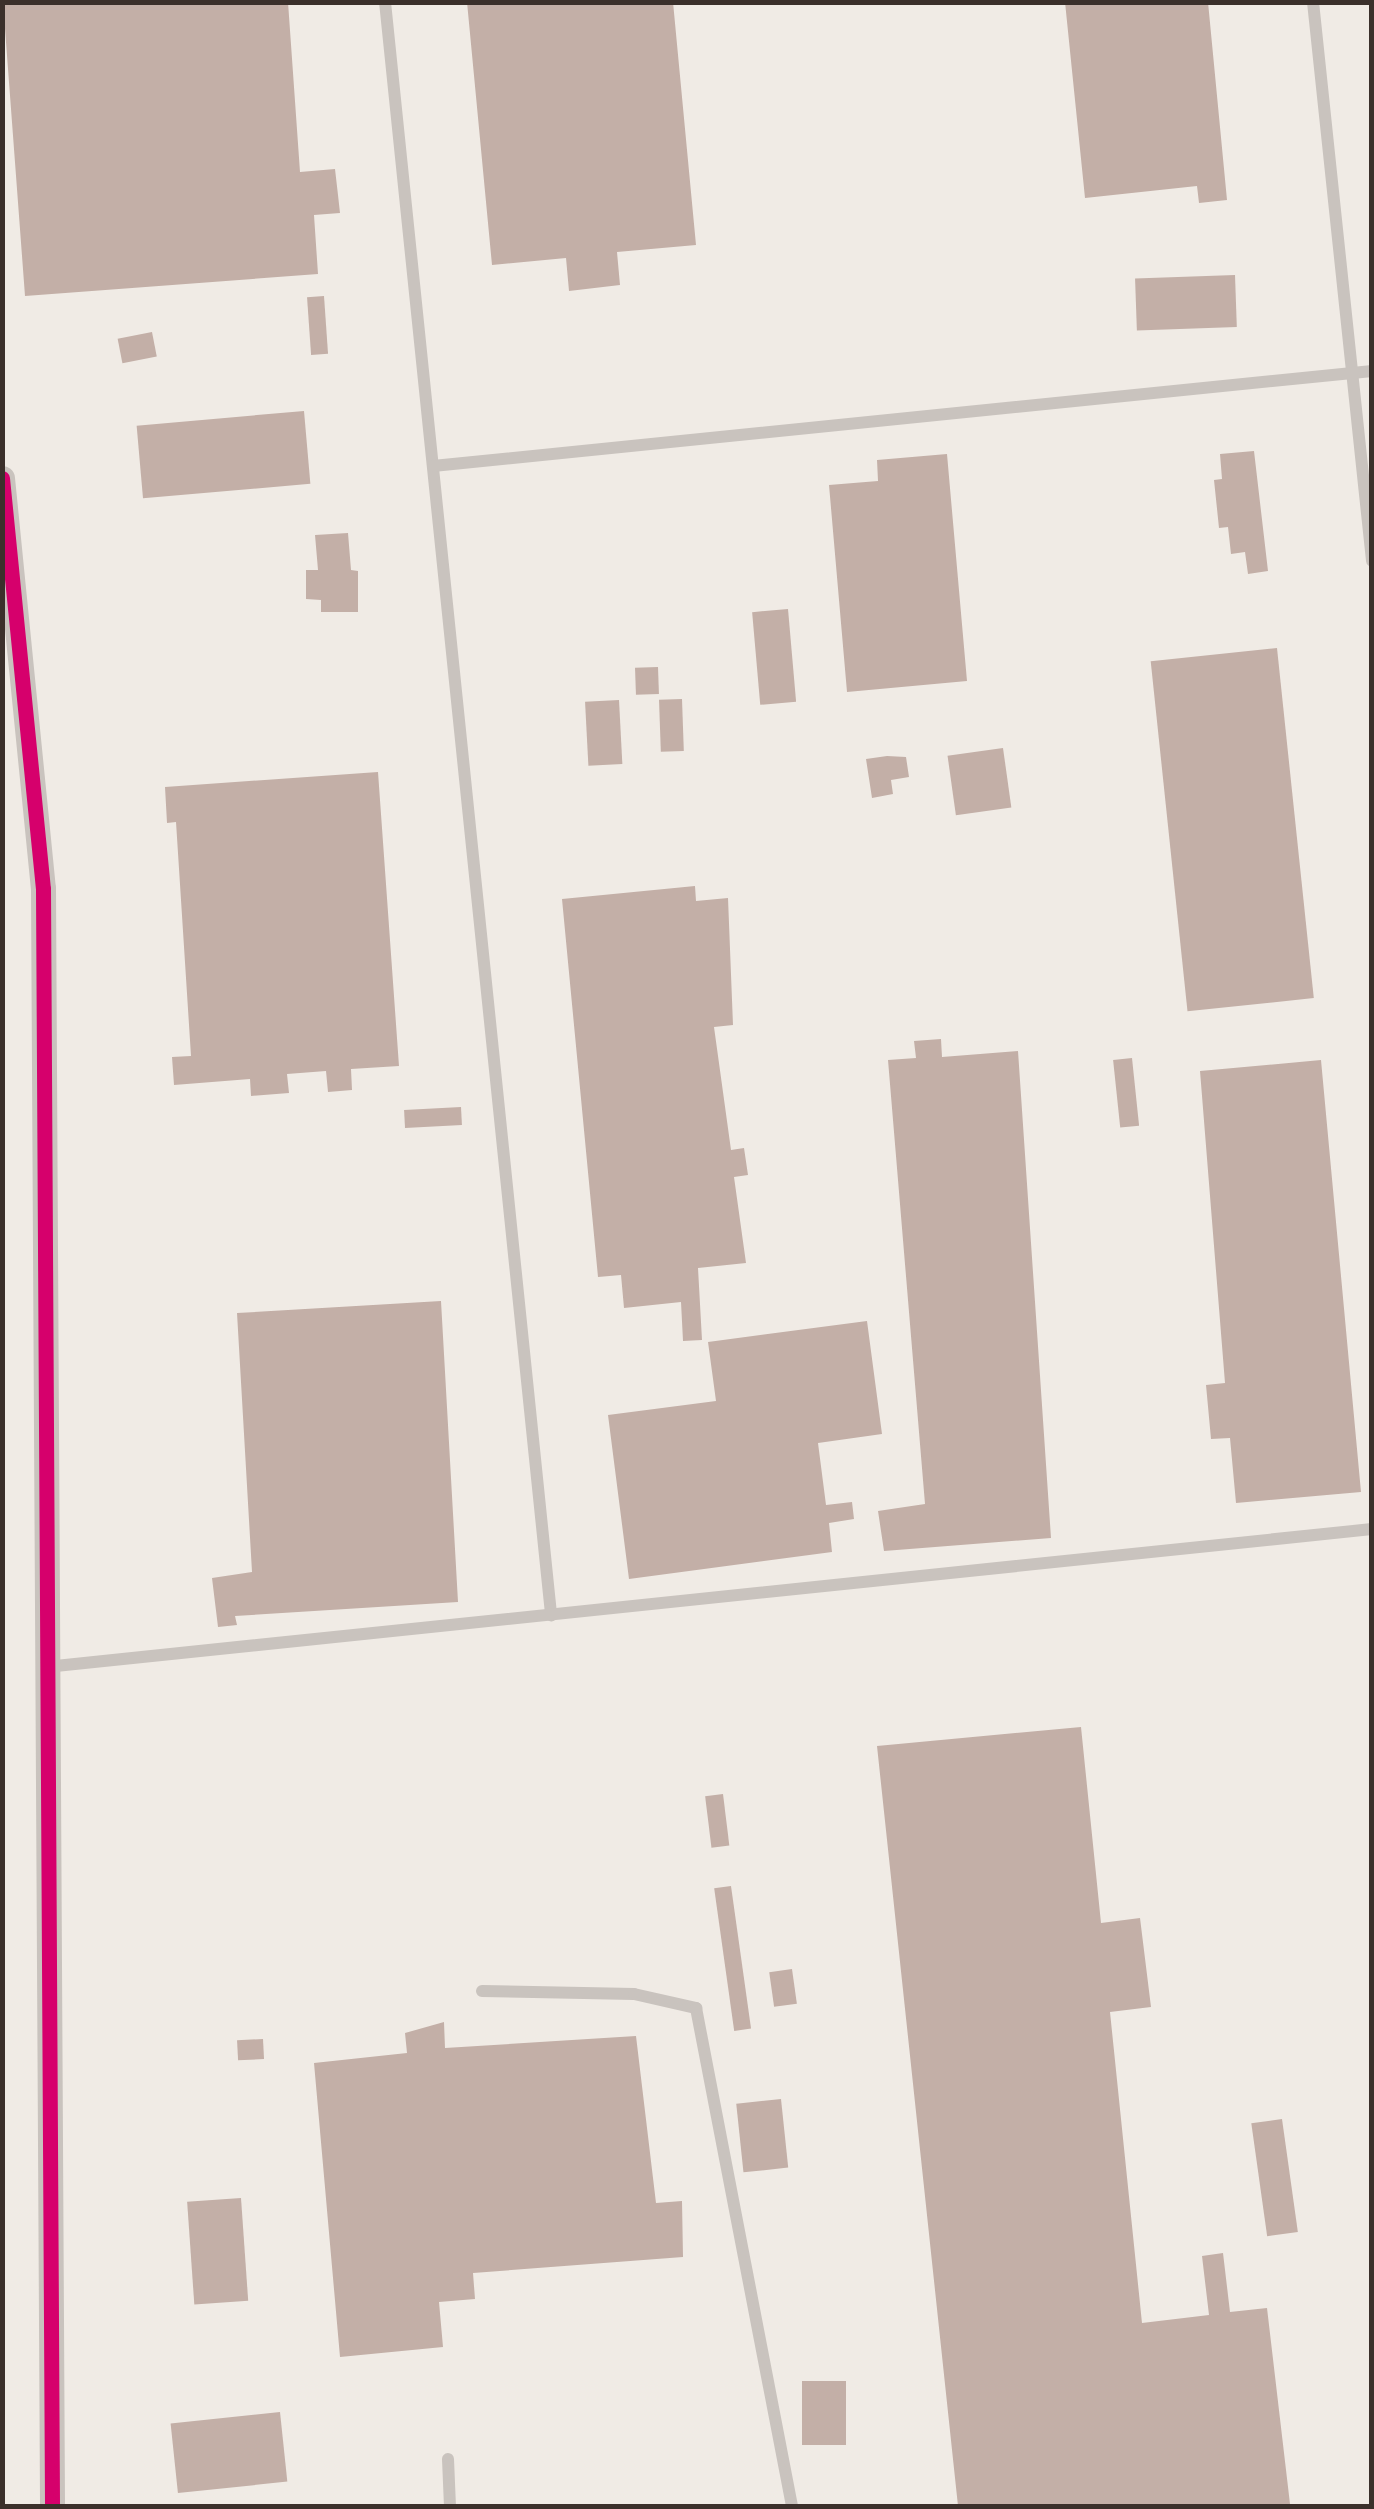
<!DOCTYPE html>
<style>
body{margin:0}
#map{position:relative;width:1374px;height:2509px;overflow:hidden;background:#f0ebe5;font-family:"Public Sans",sans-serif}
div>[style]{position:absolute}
.building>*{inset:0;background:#c3afa7;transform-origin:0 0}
.lane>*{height:12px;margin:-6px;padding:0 6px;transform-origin:6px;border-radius:6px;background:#c9c3be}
.street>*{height:25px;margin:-12.5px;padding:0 12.5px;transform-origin:12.5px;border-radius:12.5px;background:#c9c3be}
.cycleway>*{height:15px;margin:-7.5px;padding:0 7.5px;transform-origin:7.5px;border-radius:7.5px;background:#d6006c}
span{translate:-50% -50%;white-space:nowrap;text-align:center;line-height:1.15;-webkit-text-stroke:8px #fbf5ee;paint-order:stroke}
.frame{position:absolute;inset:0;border:5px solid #3b302b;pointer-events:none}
</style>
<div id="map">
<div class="building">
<i style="clip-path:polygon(3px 2px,288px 2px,300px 172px,335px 169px,338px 195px,340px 213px,314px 215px,318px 274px,25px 296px)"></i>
<i style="clip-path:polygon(467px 2px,673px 2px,696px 245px,617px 252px,620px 285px,569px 291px,566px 258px,492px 265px)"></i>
<i style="clip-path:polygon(1065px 2px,1208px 2px,1227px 200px,1199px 203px,1197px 186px,1085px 198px)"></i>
<i style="left:1235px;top:275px;width:52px;height:100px;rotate:88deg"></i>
<i style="left:324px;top:296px;width:58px;height:17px;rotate:86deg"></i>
<i style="left:152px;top:332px;width:25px;height:35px;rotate:79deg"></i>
<i style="left:304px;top:411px;width:73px;height:168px;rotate:85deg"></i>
<i style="clip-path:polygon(1254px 451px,1268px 571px,1248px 574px,1245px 552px,1231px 554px,1228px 527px,1219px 528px,1214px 480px,1222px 479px,1220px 454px)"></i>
<i style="clip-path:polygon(947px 454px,967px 681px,847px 692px,829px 485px,878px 481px,877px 460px)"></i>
<i style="clip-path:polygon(348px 533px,351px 570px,358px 571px,358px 612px,321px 612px,321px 600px,306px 599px,306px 570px,318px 570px,315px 535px)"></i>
<i style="left:788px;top:609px;width:93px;height:36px;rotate:85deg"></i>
<i style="left:1277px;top:648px;width:352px;height:127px;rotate:84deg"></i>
<i style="left:658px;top:667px;width:27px;height:23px;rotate:88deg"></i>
<i style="left:682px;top:699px;width:52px;height:23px;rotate:88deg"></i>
<i style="left:619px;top:700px;width:64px;height:34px;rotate:87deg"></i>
<i style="left:1003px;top:748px;width:60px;height:56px;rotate:82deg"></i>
<i style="clip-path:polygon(887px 756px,906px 757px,909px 777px,891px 780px,893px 794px,872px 798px,866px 759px)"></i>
<i style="clip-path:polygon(378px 772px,399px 1066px,351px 1069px,352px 1090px,328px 1092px,326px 1071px,287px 1074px,289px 1093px,251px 1096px,250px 1079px,174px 1085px,172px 1057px,191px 1056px,176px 822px,167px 823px,165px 787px)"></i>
<i style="clip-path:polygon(695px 886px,696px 901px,728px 898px,733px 1025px,714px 1027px,731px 1150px,744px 1148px,748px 1175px,734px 1177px,746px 1263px,698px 1268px,702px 1340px,683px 1341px,681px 1302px,624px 1308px,621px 1275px,598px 1277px,562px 899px)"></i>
<i style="clip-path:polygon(941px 1039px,942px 1057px,1018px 1051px,1051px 1538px,884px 1551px,878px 1511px,925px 1504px,888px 1060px,916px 1058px,914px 1041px)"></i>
<i style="left:1132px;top:1058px;width:68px;height:19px;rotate:84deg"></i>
<i style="clip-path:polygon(1321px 1060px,1361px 1492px,1236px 1503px,1230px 1438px,1211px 1439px,1206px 1385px,1225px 1383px,1200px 1071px)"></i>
<i style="left:461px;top:1107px;width:18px;height:57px;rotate:87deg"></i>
<i style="clip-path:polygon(441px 1301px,458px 1602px,235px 1616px,237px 1625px,218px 1627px,212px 1578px,252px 1572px,237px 1313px)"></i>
<i style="clip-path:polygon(867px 1321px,882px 1434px,818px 1443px,826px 1505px,852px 1502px,854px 1519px,829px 1523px,832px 1552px,629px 1579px,608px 1415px,716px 1401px,708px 1342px)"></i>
<i style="clip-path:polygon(1081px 1727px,1101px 1923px,1140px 1918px,1151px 2007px,1110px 2012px,1142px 2323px,1209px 2315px,1202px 2256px,1223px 2253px,1230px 2312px,1267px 2308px,1290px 2504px,958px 2506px,877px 1746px)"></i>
<i style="left:723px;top:1794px;width:52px;height:18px;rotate:83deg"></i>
<i style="left:731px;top:1886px;width:144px;height:17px;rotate:82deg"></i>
<i style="left:792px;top:1969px;width:35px;height:23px;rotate:82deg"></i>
<i style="clip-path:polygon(444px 2022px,445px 2048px,636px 2036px,656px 2203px,682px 2201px,683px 2257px,473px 2273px,475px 2299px,439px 2302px,443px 2347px,340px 2357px,314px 2063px,407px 2053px,405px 2033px)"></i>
<i style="left:263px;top:2039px;width:20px;height:26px;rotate:87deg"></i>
<i style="left:781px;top:2099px;width:69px;height:45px;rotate:84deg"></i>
<i style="left:1282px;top:2119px;width:114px;height:31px;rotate:82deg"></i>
<i style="left:241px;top:2198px;width:103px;height:54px;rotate:86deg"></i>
<i style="left:802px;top:2381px;width:44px;height:64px"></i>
<i style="left:280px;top:2412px;width:70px;height:110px;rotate:84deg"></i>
</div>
<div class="lane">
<i style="left:385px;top:2px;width:1622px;rotate:84.12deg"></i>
<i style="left:1313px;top:2px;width:562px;rotate:83.97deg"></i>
<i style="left:433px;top:466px;width:944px;rotate:-5.78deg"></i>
<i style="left:46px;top:1667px;width:1333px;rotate:-5.94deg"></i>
<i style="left:482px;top:1991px;width:152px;rotate:1.1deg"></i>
<i style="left:634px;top:1994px;width:64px;rotate:12.7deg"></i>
<i style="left:696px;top:2008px;width:507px;rotate:79.09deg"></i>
<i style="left:448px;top:2459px;width:47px;rotate:87.6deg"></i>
</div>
<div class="street">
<i style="left:2px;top:478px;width:413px;rotate:84.3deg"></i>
<i style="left:43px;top:889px;width:1617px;rotate:89.68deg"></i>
</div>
<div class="cycleway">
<i style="left:2px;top:478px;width:413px;rotate:84.3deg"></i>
<i style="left:43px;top:889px;width:1617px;rotate:89.68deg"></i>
</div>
<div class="frame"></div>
</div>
